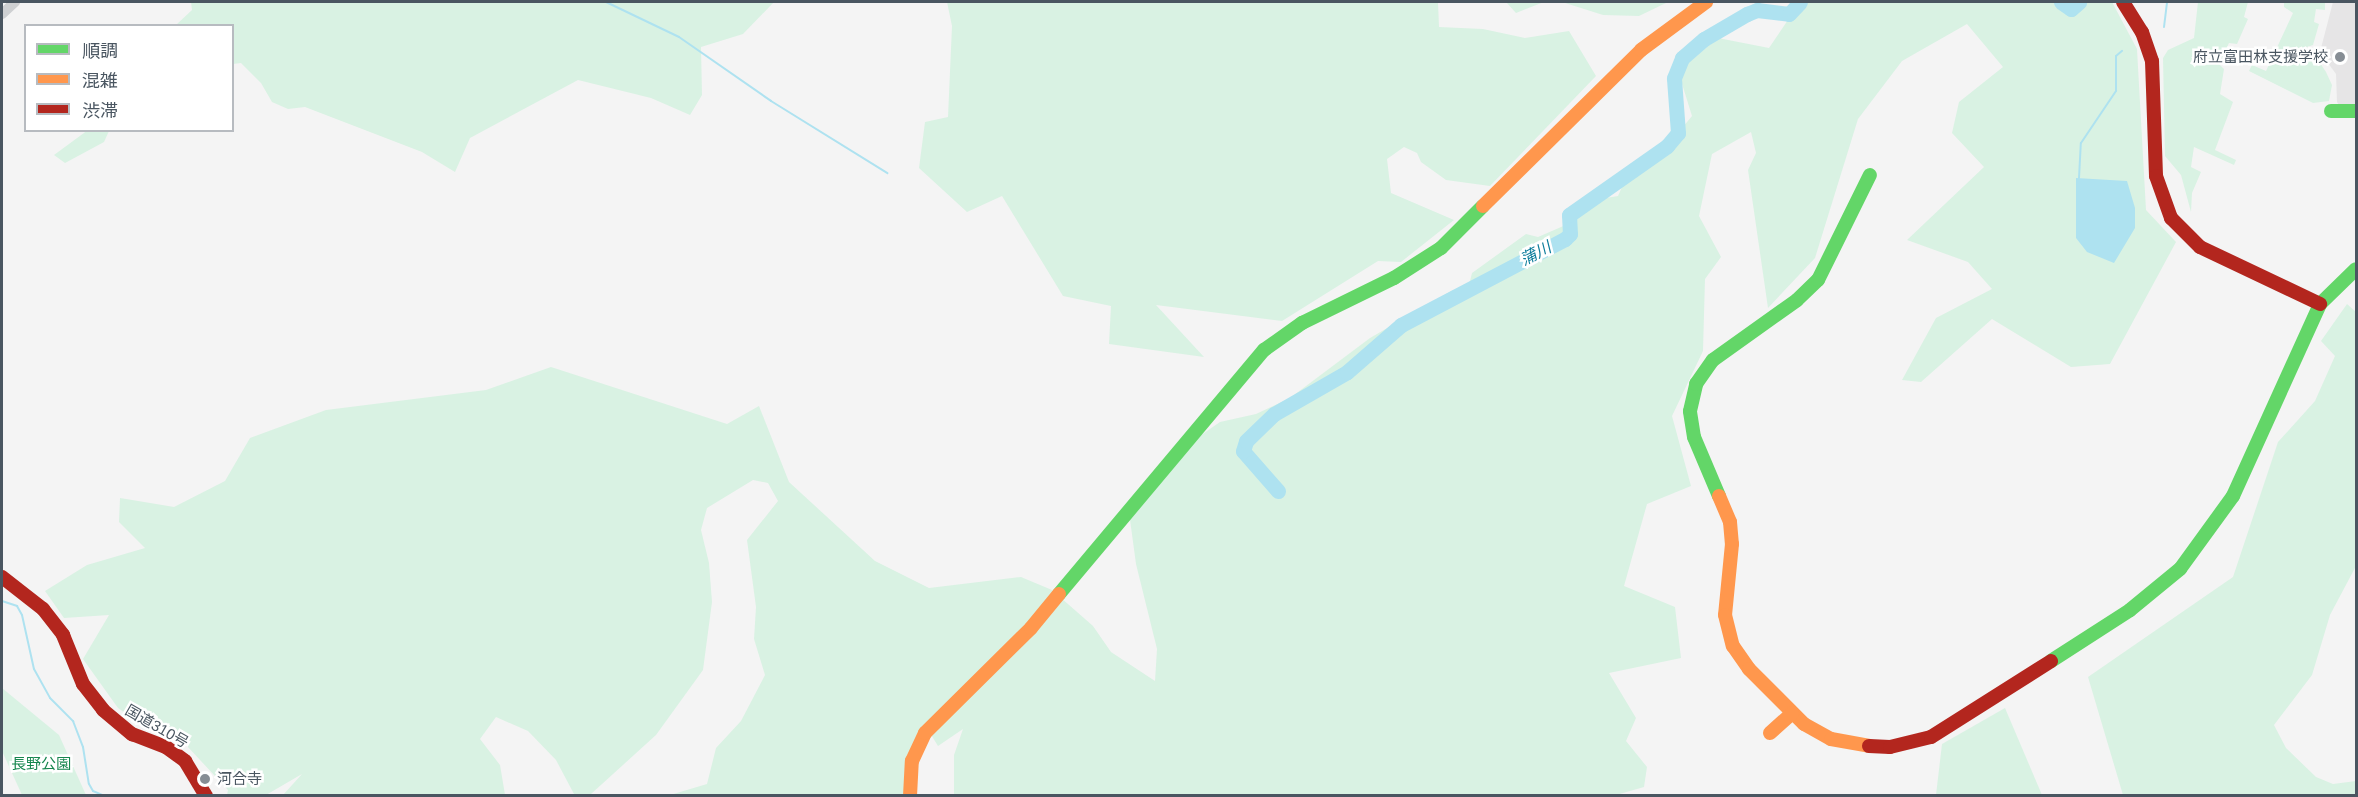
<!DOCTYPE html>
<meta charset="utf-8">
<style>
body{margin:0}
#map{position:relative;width:2358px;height:797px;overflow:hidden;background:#f4f4f4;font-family:Arial,"Noto Sans JP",sans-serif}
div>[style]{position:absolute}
.education>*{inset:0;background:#e6e5e6}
.green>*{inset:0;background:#d9f2e3}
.water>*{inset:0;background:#aee2f0}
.stream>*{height:2px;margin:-1px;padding:0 1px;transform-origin:1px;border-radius:1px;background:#aee2f0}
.river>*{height:15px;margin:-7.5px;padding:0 7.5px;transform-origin:7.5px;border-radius:7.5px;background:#aee2f0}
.street>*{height:10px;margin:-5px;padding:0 5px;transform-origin:5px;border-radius:5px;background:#ced0d2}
.fast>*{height:14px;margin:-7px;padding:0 7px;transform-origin:7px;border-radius:7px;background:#63d668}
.slow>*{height:14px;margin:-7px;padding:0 7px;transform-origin:7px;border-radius:7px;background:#ff974d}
.jam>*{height:14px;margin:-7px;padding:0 7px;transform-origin:7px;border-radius:7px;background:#b3261e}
.dots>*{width:16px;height:16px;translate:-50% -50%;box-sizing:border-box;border:3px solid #fff;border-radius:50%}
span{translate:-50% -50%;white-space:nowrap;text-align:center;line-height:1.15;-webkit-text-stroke:5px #fff;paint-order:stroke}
.poi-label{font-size:15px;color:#4a5661}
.right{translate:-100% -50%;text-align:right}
.left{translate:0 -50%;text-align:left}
.street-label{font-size:15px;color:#4a5661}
.park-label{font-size:15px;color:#17864f}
.water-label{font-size:16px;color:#0c7c9b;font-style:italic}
.frame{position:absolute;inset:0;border:3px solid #4a5661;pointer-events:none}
.legend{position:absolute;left:24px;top:24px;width:210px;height:108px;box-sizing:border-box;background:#fff;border:2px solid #b7bbc0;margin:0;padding:8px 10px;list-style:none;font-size:18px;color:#4a5661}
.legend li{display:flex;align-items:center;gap:12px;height:30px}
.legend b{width:30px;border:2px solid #b7bbc0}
</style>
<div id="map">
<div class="education">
<i style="clip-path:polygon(2333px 2px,2356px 2px,2356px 108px,2341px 108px,2337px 102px,2336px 74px,2320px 52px)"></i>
</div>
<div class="green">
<i style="clip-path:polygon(191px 2px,774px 2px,743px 34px,701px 47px,702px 95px,690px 115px,651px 98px,578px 80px,470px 138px,455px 172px,422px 152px,305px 107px,288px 109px,272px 102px,261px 83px,241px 63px,233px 64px,232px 26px,176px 25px,192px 10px)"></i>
<i style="clip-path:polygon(947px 2px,1438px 2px,1439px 27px,1483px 29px,1525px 38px,1569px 31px,1596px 76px,1490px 186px,1446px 180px,1421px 162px,1417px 153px,1404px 147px,1387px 159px,1391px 193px,1454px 220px,1401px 262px,1378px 261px,1282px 321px,1156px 305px,1204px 357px,1109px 344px,1111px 306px,1063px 296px,1002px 196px,967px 212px,919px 168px,925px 122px,948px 117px,952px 26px)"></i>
<i style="clip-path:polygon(1506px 2px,1544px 2px,1516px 13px)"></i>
<i style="clip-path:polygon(1562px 2px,1665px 2px,1666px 3px,1639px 16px,1603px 15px)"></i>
<i style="clip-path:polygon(1800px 2px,2112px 2px,2137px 49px,2146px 210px,2176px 242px,2110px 364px,2071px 367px,1992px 319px,1921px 382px,1902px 380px,1936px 318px,1992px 289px,1968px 262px,1907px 240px,1984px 167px,1952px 133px,1959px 102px,2003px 67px,1967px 24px,1902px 61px,1858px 119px,1815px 258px,1768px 308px,1748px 170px,1756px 153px,1751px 132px,1712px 154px,1699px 216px,1721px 257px,1705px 279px,1703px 351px,1672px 416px,1691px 486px,1647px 504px,1624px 586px,1675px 607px,1681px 658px,1609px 673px,1636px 718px,1626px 741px,1647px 767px,1644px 787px,1616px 795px,954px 795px,954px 755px,963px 729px,938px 746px,925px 725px,905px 795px,670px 795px,707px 784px,716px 748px,741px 721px,765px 675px,754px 639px,756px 607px,747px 540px,778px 501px,768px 483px,753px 480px,707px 508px,701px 530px,709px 563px,712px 602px,703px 670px,656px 735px,591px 794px,574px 794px,556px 760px,528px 731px,496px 717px,480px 739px,500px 765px,505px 795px,283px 795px,302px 774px,266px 795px,227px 795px,228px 790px,187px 746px,155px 734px,118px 708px,83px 659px,109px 615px,64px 618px,45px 591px,87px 565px,145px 548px,119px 522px,120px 498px,174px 507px,225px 481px,250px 438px,326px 410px,486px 390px,551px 367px,727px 424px,759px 406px,789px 482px,875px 561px,929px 588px,1021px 577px,1052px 590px,1093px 626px,1111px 652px,1155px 681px,1157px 649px,1136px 564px,1128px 505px,1178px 451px,1220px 422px,1256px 414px,1290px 398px,1370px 338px,1453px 290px,1468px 289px,1472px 273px,1526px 234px,1538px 237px,1575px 221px,1576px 203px,1618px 196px,1629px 171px,1673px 139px,1692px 116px,1678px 71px,1718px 38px,1769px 48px)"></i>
<i style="clip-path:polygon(2198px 2px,2248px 2px,2244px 17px,2248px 19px,2237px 44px,2229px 43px,2219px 64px,2224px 69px,2220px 94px,2233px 102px,2215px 150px,2236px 160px,2234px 165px,2194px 147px,2191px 167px,2201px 172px,2192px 193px,2191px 212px,2181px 175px,2165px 156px,2163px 58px,2168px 50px,2194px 38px)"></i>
<i style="clip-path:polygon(2284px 2px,2325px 2px,2325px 10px,2316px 9px,2314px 22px,2319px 24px,2313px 45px,2298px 50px,2302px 61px,2316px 57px,2326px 72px,2332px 85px,2329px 101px,2313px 103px,2249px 71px,2252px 65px,2266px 71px,2293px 13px,2284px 7px)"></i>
<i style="clip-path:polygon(88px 130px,109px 131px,104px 142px,65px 163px,54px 155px)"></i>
<i style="clip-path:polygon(2347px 304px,2356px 312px,2356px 566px,2330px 615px,2312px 675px,2274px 725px,2286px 748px,2316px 777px,2333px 784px,2356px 781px,2356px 795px,2123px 795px,2088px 677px,2233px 577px,2278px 442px,2315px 401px,2335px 356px,2321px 341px)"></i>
<i style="clip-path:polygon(2px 688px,59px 735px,86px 795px,22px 795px,2px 751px)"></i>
<i style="clip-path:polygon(2005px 708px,2042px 795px,1936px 795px,1942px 744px)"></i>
</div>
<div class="water">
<i style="clip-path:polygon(2076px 178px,2127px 181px,2135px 208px,2135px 228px,2114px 263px,2087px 252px,2076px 238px)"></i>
</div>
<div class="stream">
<i style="left:606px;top:2px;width:81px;rotate:25.6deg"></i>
<i style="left:679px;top:37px;width:112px;rotate:34.8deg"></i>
<i style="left:771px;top:101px;width:137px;rotate:31.8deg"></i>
<i style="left:2164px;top:27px;width:25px;rotate:-83deg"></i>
<i style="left:2079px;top:178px;width:35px;rotate:-87deg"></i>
<i style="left:2081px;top:143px;width:63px;rotate:-56.1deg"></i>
<i style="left:2116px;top:91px;width:35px;rotate:-90deg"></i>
<i style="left:2116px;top:56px;width:8px;rotate:-40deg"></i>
<i style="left:2px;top:601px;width:16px;rotate:18deg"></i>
<i style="left:17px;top:606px;width:10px;rotate:61deg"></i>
<i style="left:22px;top:615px;width:55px;rotate:77.5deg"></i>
<i style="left:34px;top:669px;width:33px;rotate:61deg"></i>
<i style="left:50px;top:698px;width:33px;rotate:45deg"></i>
<i style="left:73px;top:721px;width:28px;rotate:69deg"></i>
<i style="left:83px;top:747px;width:37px;rotate:81deg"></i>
<i style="left:89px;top:784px;width:8px;rotate:60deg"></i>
<i style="left:93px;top:791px;width:13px;rotate:23deg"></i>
</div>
<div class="river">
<i style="left:2061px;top:2px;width:12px;rotate:35deg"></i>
<i style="left:2071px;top:9px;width:11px;rotate:-41deg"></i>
<i style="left:1278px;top:491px;width:53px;rotate:-131.2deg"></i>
<i style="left:1243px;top:451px;width:10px;rotate:-73deg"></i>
<i style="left:1246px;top:441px;width:39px;rotate:-44deg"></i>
<i style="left:1274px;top:414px;width:84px;rotate:-29.9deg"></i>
<i style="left:1347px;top:372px;width:72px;rotate:-41deg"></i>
<i style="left:1401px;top:325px;width:185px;rotate:-27.7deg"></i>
<i style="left:1565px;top:239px;width:7px;rotate:-45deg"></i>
<i style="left:1570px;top:234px;width:19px;rotate:-93deg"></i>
<i style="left:1569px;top:215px;width:120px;rotate:-35.1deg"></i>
<i style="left:1667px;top:146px;width:17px;rotate:-50deg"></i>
<i style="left:1678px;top:133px;width:55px;rotate:-94.2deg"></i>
<i style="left:1674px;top:78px;width:22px;rotate:-68deg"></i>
<i style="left:1682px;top:58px;width:29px;rotate:-41deg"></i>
<i style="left:1704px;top:39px;width:50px;rotate:-30.2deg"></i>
<i style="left:1747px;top:14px;width:11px;rotate:-22deg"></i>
<i style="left:1757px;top:10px;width:32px;rotate:7deg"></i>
<i style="left:1789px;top:14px;width:16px;rotate:-47deg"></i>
</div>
<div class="street">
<i style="left:2px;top:14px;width:18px;rotate:-43deg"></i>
</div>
<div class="fast">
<i style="left:2331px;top:111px;width:25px"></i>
<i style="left:1719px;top:496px;width:64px;rotate:-113deg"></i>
<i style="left:1694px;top:437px;width:26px;rotate:-99deg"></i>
<i style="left:1690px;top:411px;width:28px;rotate:-77deg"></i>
<i style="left:1696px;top:384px;width:29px;rotate:-55deg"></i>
<i style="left:1713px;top:360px;width:103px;rotate:-35.5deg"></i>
<i style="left:1797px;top:300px;width:29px;rotate:-44deg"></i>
<i style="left:1818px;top:280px;width:117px;rotate:-63.7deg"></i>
<i style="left:1059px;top:594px;width:319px;rotate:-50deg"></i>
<i style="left:1264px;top:350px;width:47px;rotate:-35.4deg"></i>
<i style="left:1302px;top:323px;width:102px;rotate:-26.1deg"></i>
<i style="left:1394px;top:278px;width:56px;rotate:-32.6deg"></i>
<i style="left:1441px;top:248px;width:59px;rotate:-45deg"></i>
<i style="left:2051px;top:661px;width:94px;rotate:-32.8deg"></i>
<i style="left:2130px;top:610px;width:65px;rotate:-39.4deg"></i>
<i style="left:2180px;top:569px;width:90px;rotate:-54deg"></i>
<i style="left:2233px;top:496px;width:211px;rotate:-65.6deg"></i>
<i style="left:2320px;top:304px;width:50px;rotate:-44.2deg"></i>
</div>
<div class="slow">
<i style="left:1483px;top:206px;width:222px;rotate:-44.6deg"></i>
<i style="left:1641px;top:50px;width:81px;rotate:-36.4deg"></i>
<i style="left:1719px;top:496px;width:28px;rotate:67deg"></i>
<i style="left:1730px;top:522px;width:22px;rotate:85deg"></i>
<i style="left:1732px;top:544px;width:71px;rotate:95.6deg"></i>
<i style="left:1725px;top:615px;width:32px;rotate:76deg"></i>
<i style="left:1733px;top:646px;width:28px;rotate:55deg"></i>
<i style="left:1749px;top:669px;width:78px;rotate:45deg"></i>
<i style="left:1804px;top:724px;width:31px;rotate:29deg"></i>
<i style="left:1831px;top:739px;width:39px;rotate:10deg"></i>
<i style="left:1770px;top:733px;width:30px;rotate:-42deg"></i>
<i style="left:910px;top:796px;width:35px;rotate:-87deg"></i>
<i style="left:912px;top:761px;width:31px;rotate:-65deg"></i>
<i style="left:925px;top:733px;width:149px;rotate:-44.7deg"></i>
<i style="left:1031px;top:628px;width:44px;rotate:-50.5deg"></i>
</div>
<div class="jam">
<i style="left:2123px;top:2px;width:36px;rotate:58deg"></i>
<i style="left:2142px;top:32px;width:31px;rotate:71deg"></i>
<i style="left:2152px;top:61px;width:115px;rotate:88deg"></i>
<i style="left:2156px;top:176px;width:45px;rotate:70.3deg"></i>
<i style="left:2171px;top:218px;width:41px;rotate:45deg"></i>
<i style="left:2200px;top:247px;width:133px;rotate:25.4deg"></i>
<i style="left:2px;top:577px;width:52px;rotate:38deg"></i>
<i style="left:43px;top:609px;width:33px;rotate:52deg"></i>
<i style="left:63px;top:635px;width:53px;rotate:67.8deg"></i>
<i style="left:83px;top:684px;width:33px;rotate:52deg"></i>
<i style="left:103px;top:710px;width:38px;rotate:40deg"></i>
<i style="left:132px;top:734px;width:36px;rotate:21deg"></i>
<i style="left:166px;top:747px;width:24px;rotate:36deg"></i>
<i style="left:185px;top:761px;width:41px;rotate:59deg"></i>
<i style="left:1869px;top:746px;width:21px;rotate:3deg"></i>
<i style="left:1890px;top:747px;width:42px;rotate:-13.7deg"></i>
<i style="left:1931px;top:737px;width:142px;rotate:-32.3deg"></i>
</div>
<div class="dots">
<i style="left:2340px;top:57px;background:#868d94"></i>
<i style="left:205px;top:779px;background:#868d94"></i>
</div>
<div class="poi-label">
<span class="right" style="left:2328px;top:57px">府立富田林支援学校</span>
<span class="left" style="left:217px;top:779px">河合寺</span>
</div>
<div class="street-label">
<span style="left:157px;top:726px;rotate:30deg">国道310号</span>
</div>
<div class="park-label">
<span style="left:41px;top:764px">長野公園</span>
</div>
<div class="water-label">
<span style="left:1536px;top:254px;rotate:-28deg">蒲川</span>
</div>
<div class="frame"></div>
<ul class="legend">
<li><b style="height:8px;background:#63d668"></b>順調</li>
<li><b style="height:8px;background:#ff974d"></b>混雑</li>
<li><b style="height:8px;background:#b3261e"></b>渋滞</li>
</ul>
</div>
